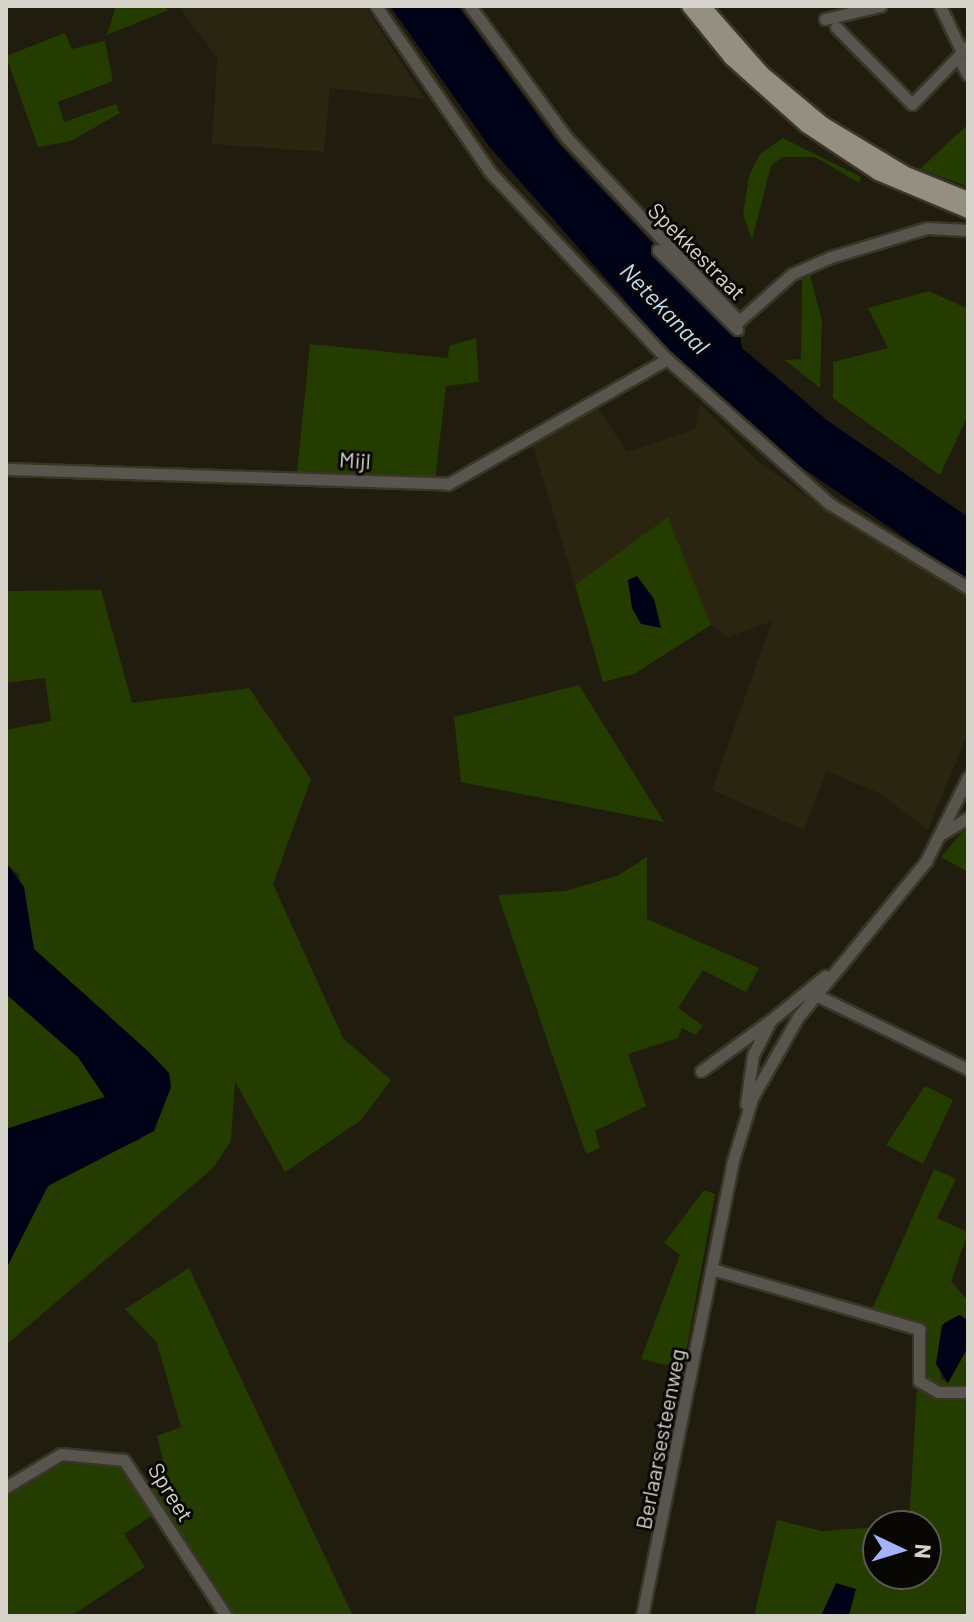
<!DOCTYPE html>
<style>
body{margin:0}
#map{position:relative;width:974px;height:1622px;overflow:hidden;background:#201c0e;font-family:Barlow,sans-serif}
div>[style]{position:absolute}
.built>*{inset:0;background:#2a2510}
.green>*{inset:0;background:#253c00}
.water>*{inset:0;background:#000318}
.roads{filter:drop-shadow(2px 0 #393628) drop-shadow(-2px 0 #393628) drop-shadow(0 2px #393628) drop-shadow(0 -2px #393628)}
.minor>*{height:11px;margin:-5.5px;padding:0 5.5px;transform-origin:5.5px;border-radius:5.5px;background:#58554e}
.major>*{height:14px;margin:-7px;padding:0 7px;transform-origin:7px;border-radius:7px;background:#958f81}
span{translate:-50% -50%;white-space:nowrap;text-align:center;line-height:1.15;-webkit-text-stroke:6px #080703;paint-order:stroke}
.street-label{font-size:22px;color:#d5d3ca}
.water-label{font-size:24px;color:#bdddfa;font-style:italic}
.frame{position:absolute;inset:0;border:8px solid #d5d3ca;pointer-events:none}
.north{position:absolute;left:862px;top:1510px;width:80px;height:80px;box-sizing:border-box;background:#080703;border:2px solid #5a5953;border-radius:50%;rotate:94deg;font-size:22px;font-weight:700;line-height:32px;text-align:center;color:#d5d3ca}
.north::after{content:'';display:block;margin:auto;width:28px;height:36px;background:#a6b1fc;clip-path:polygon(50% 0,100% 100%,50% 72%,0 100%)}
</style>
<div id="map">
<div class="built">
<i style="clip-path:polygon(178px 6px,365px 6px,425px 99px,330px 88px,324px 152px,212px 144px,217px 58px)"></i>
<i style="clip-path:polygon(593px 400px,627px 452px,695px 429px,700px 404px,758px 461px,828px 512px,968px 597px,968px 733px,928px 830px,879px 793px,826px 771px,804px 830px,712px 790px,772px 621px,728px 637px,711px 625px,668px 518px,575px 585px,533px 446px)"></i>
</div>
<div class="green">
<i style="clip-path:polygon(116px 6px,163px 6px,168px 10px,107px 35px)"></i>
<i style="clip-path:polygon(465px 6px,596px 175px,705px 292px,594px 178px)"></i>
<i style="clip-path:polygon(65px 33px,72px 49px,105px 41px,113px 81px,58px 102px,64px 122px,116px 104px,120px 113px,71px 141px,38px 147px,6px 56px)"></i>
<i style="clip-path:polygon(968px 124px,968px 187px,920px 169px)"></i>
<i style="clip-path:polygon(783px 138px,861px 177px,859px 183px,815px 157px,782px 157px,771px 166px,752px 240px,743px 214px,749px 176px,760px 154px)"></i>
<i style="clip-path:polygon(809px 272px,822px 320px,820px 388px,785px 360px,801px 359px,802px 275px)"></i>
<i style="clip-path:polygon(929px 291px,968px 309px,968px 415px,940px 475px,833px 398px,833px 362px,888px 348px,868px 308px)"></i>
<i style="clip-path:polygon(476px 338px,479px 382px,446px 386px,435px 482px,297px 472px,310px 344px,448px 358px,449px 346px)"></i>
<i style="clip-path:polygon(668px 517px,711px 625px,634px 674px,603px 682px,575px 585px)"></i>
<i style="clip-path:polygon(101px 590px,132px 703px,249px 688px,311px 779px,273px 884px,343px 1038px,391px 1080px,361px 1120px,285px 1172px,235px 1081px,231px 1141px,213px 1168px,6px 1345px,6px 1269px,42px 1193px,60px 1175px,141px 1139px,108px 1015px,34px 949px,19px 875px,6px 863px,6px 730px,51px 721px,45px 678px,6px 683px,6px 591px)"></i>
<i style="clip-path:polygon(579px 685px,664px 822px,461px 782px,454px 717px)"></i>
<i style="clip-path:polygon(968px 825px,968px 872px,941px 857px)"></i>
<i style="clip-path:polygon(647px 857px,647px 919px,759px 968px,746px 992px,703px 970px,678px 1008px,703px 1026px,696px 1035px,682px 1028px,678px 1038px,628px 1054px,646px 1106px,595px 1131px,600px 1148px,586px 1154px,498px 895px,565px 891px,617px 876px)"></i>
<i style="clip-path:polygon(6px 994px,78px 1057px,105px 1097px,6px 1129px)"></i>
<i style="clip-path:polygon(925px 1086px,953px 1100px,923px 1164px,886px 1145px)"></i>
<i style="clip-path:polygon(934px 1169px,956px 1179px,937px 1218px,968px 1232px,951px 1281px,968px 1301px,968px 1320px,959px 1315px,945px 1322px,939px 1345px,941px 1379px,948px 1383px,968px 1347px,968px 1616px,754px 1616px,777px 1520px,822px 1531px,878px 1527px,878px 1574px,926px 1574px,926px 1526px,895px 1526px,909px 1524px,920px 1336px,870px 1314px)"></i>
<i style="clip-path:polygon(704px 1190px,715px 1194px,683px 1369px,641px 1359px,680px 1255px,664px 1243px)"></i>
<i style="clip-path:polygon(189px 1268px,353px 1616px,231px 1616px,150px 1487px,167px 1476px,157px 1436px,181px 1427px,157px 1343px,125px 1309px)"></i>
<i style="clip-path:polygon(53px 1462px,117px 1462px,129px 1473px,156px 1513px,124px 1534px,145px 1567px,71px 1616px,6px 1616px,6px 1495px)"></i>
</div>
<div class="water">
<i style="clip-path:polygon(390px 6px,458px 6px,558px 143px,740px 336px,742px 348px,828px 421px,968px 517px,968px 581px,801px 467px,666px 347px,488px 145px)"></i>
<i style="clip-path:polygon(637px 576px,654px 599px,661px 628px,641px 624px,632px 608px,628px 580px)"></i>
<i style="clip-path:polygon(6px 863px,24px 887px,34px 949px,150px 1053px,169px 1073px,171px 1087px,154px 1131px,48px 1186px,6px 1269px,6px 1129px,105px 1097px,78px 1057px,6px 994px)"></i>
<i style="clip-path:polygon(959px 1315px,968px 1320px,968px 1347px,948px 1383px,936px 1364px,942px 1325px)"></i>
<i style="clip-path:polygon(836px 1583px,856px 1589px,849px 1615px,821px 1616px)"></i>
</div>
<div class="roads">
<div class="minor">
<i style="left:376px;top:6px;width:201px;rotate:55.5deg"></i>
<i style="left:490px;top:172px;width:257px;rotate:46.6deg"></i>
<i style="left:667px;top:359px;width:218px;rotate:41.7deg"></i>
<i style="left:830px;top:504px;width:162px;rotate:31.3deg"></i>
<i style="left:470px;top:6px;width:164px;rotate:53.7deg"></i>
<i style="left:567px;top:138px;width:251px;rotate:46.8deg"></i>
<i style="left:739px;top:321px;width:71px;rotate:-41.6deg"></i>
<i style="left:792px;top:274px;width:43px;rotate:-23.6deg"></i>
<i style="left:831px;top:257px;width:100px;rotate:-16.8deg"></i>
<i style="left:927px;top:228px;width:41px;rotate:2.8deg"></i>
<i style="left:940px;top:6px;width:49px;rotate:64.5deg"></i>
<i style="left:825px;top:19px;width:57px;rotate:-13.3deg"></i>
<i style="left:836px;top:27px;width:108px;rotate:45.4deg"></i>
<i style="left:912px;top:104px;width:81px;rotate:-46deg"></i>
<i style="left:959px;top:59px;width:18px;rotate:61deg"></i>
<i style="left:658px;top:250px;width:112px;rotate:45deg"></i>
<i style="left:6px;top:469px;width:442px;rotate:1.9deg"></i>
<i style="left:448px;top:484px;width:252px;rotate:-29.7deg"></i>
<i style="left:941px;top:834px;width:31px;rotate:-31deg"></i>
<i style="left:816px;top:995px;width:169px;rotate:26deg"></i>
<i style="left:701px;top:1071px;width:87px;rotate:-36.1deg"></i>
<i style="left:746px;top:1104px;width:49px;rotate:-81.9deg"></i>
<i style="left:753px;top:1055px;width:39px;rotate:-63deg"></i>
<i style="left:771px;top:1020px;width:70px;rotate:-39.2deg"></i>
<i style="left:712px;top:1269px;width:216px;rotate:16.2deg"></i>
<i style="left:919px;top:1329px;width:52px;rotate:90deg"></i>
<i style="left:919px;top:1381px;width:22px;rotate:30deg"></i>
<i style="left:938px;top:1392px;width:30px"></i>
<i style="left:6px;top:1487px;width:64px;rotate:-31deg"></i>
<i style="left:61px;top:1454px;width:63px;rotate:5.4deg"></i>
<i style="left:124px;top:1460px;width:186px;rotate:56.8deg"></i>
<i style="left:642px;top:1616px;width:461px;rotate:-78.7deg"></i>
<i style="left:732px;top:1164px;width:69px;rotate:-73.1deg"></i>
<i style="left:752px;top:1098px;width:93px;rotate:-60.4deg"></i>
<i style="left:798px;top:1017px;width:202px;rotate:-50.6deg"></i>
<i style="left:926px;top:861px;width:94px;rotate:-63.4deg"></i>
</div>
<div class="major">
<i style="left:689px;top:6px;width:67px;rotate:51.1deg"></i>
<i style="left:731px;top:58px;width:102px;rotate:41.8deg"></i>
<i style="left:807px;top:126px;width:85px;rotate:33.5deg"></i>
<i style="left:878px;top:173px;width:98px;rotate:22.9deg"></i>
<i style="left:703px;top:6px;width:89px;rotate:48.6deg"></i>
<i style="left:762px;top:73px;width:80px;rotate:39.9deg"></i>
<i style="left:823px;top:124px;width:97px;rotate:31.1deg"></i>
<i style="left:906px;top:174px;width:67px;rotate:22deg"></i>
</div>
</div>
<div class="street-label">
<span style="left:697px;top:251px;rotate:45deg">Spekkestraat</span>
<span style="left:355px;top:460px;rotate:4deg">Mijl</span>
<span style="left:660px;top:1439px;rotate:-79deg">Berlaarsesteenweg</span>
<span style="left:171px;top:1492px;rotate:58deg">Spreet</span>
</div>
<div class="water-label">
<span style="left:665px;top:308px;rotate:46deg">Netekanaal</span>
</div>
<div class="frame"></div>
<div class="north">N</div>
</div>
